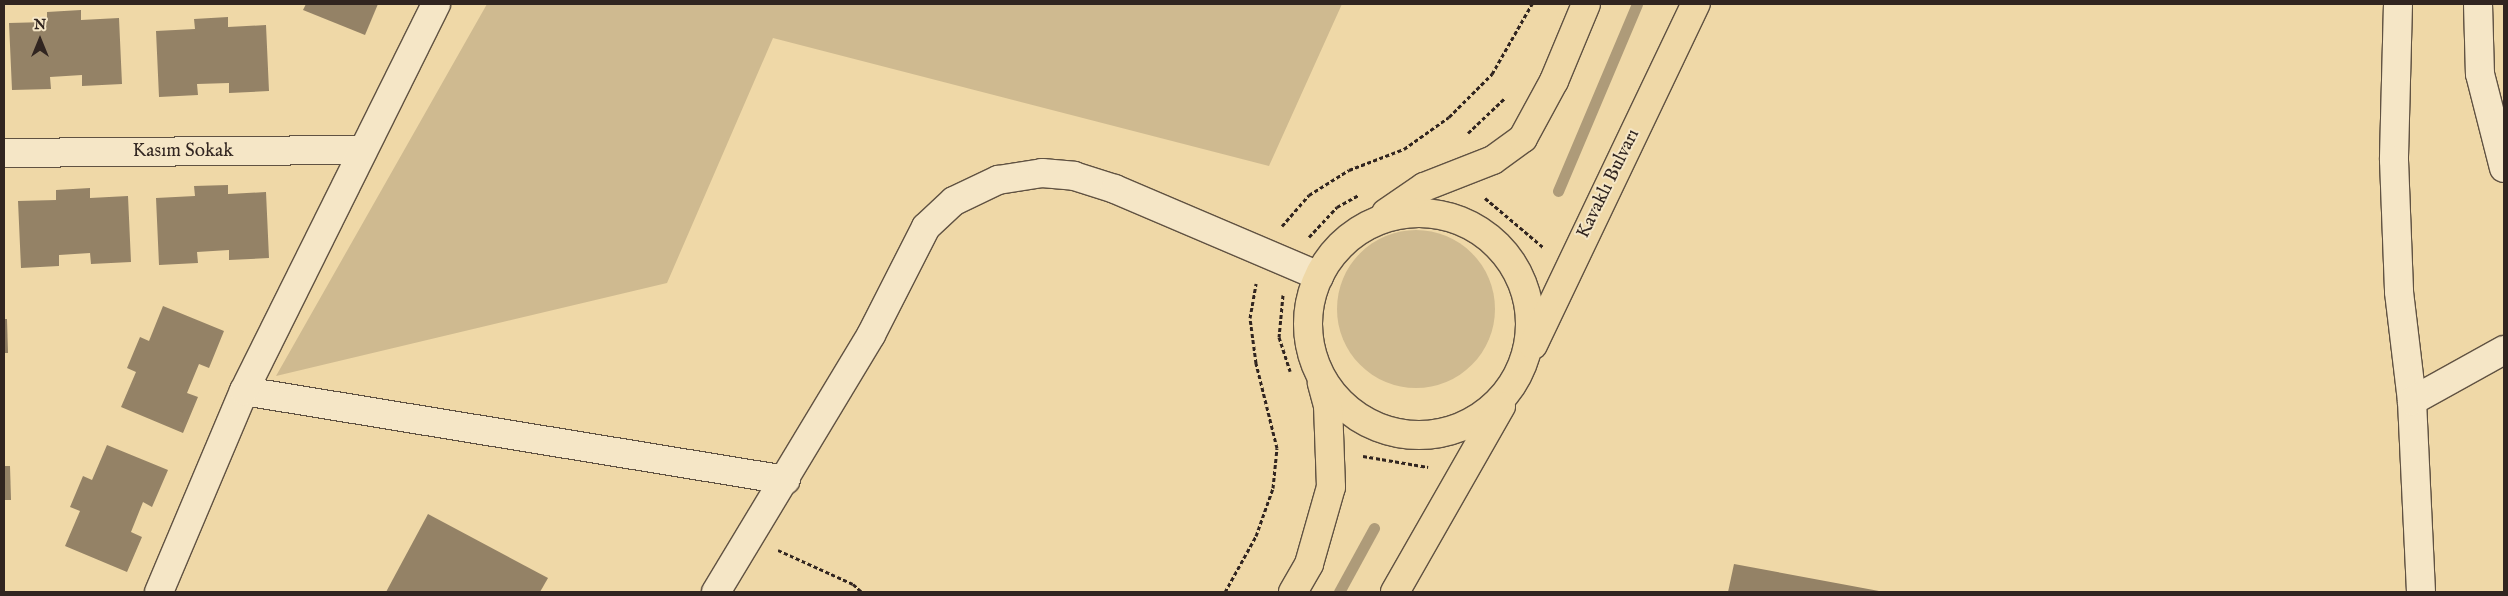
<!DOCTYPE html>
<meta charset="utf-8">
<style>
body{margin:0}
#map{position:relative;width:2508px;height:596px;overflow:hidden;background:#efd8a7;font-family:"IM FELL English",serif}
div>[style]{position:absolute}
.green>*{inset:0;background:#cfba90}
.round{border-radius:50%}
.stream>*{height:11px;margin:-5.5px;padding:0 5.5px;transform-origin:5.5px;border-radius:5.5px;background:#ae9b79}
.building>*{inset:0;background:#948266}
.path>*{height:3px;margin-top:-1.5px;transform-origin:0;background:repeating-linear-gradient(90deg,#312520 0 4px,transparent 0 6.5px)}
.roads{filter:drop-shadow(1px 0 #605242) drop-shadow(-1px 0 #605242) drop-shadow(0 1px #605242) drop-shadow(0 -1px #605242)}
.minor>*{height:28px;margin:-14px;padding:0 14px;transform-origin:14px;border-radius:14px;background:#f5e6c6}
.major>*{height:28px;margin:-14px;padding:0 14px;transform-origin:14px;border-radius:14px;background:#efd8a7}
.major>.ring{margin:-14px;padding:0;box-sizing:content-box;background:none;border:28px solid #efd8a7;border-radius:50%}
span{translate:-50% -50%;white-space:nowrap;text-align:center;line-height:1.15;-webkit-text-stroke:4px #f5e6c6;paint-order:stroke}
.street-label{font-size:19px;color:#312520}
.frame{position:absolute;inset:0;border:5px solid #312520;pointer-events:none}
.north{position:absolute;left:15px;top:15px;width:50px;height:50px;-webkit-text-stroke:4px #f5e6c6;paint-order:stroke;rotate:0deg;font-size:14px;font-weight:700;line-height:20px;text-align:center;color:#312520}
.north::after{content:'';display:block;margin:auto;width:18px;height:22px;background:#312520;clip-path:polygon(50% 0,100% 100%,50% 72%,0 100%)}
</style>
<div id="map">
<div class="green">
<i style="clip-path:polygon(487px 4px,1342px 4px,1269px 166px,773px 38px,667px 283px,276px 376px)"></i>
<i class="round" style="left:1337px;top:230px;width:158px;height:158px"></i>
</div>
<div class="stream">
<i style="left:1558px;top:191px;width:203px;rotate:-67.1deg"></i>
<i style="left:1339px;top:592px;width:73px;rotate:-61.3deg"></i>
</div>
<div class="building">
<i style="clip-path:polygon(306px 4px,378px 4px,365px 35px,303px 10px)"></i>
<i style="clip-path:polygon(81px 10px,81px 20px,119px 18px,122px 84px,82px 86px,82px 75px,50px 77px,51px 89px,12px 90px,9px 23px,47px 22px,47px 12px)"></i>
<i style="clip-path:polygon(228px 17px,228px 27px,266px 25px,269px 91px,229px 93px,229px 83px,197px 84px,198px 95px,159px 97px,156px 31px,195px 29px,194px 19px)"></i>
<i style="clip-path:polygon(228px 185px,228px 194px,266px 192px,269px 258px,229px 260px,229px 250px,197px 252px,198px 263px,159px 265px,156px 198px,195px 196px,194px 186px)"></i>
<i style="clip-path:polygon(90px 188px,90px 198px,128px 196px,131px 262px,91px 264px,90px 253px,59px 255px,59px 266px,21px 268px,18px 201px,56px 200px,56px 190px)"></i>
<i style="clip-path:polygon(163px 306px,224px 331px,209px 368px,199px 364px,187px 393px,198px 397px,183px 433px,121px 407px,136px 372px,127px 368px,140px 337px,149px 341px)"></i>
<i style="clip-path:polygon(4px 319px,7px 319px,8px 353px,4px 353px)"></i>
<i style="clip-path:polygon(107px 445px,168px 470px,152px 507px,143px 502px,131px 532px,142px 537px,127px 572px,65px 546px,80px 511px,70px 507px,83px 476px,92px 480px)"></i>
<i style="clip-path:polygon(4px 466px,10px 466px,11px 500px,4px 500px)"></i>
<i style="clip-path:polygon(428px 514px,548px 578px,540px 592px,386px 592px)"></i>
<i style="clip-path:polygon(1734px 564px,1879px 591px,1879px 592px,1728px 592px)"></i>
</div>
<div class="path">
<i style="left:1468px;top:133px;width:51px;rotate:-43.4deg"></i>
<i style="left:1485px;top:198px;width:76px;rotate:40.2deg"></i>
<i style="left:1282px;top:226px;width:41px;rotate:-48.9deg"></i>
<i style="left:1309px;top:195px;width:47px;rotate:-32deg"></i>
<i style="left:1349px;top:170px;width:59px;rotate:-20.9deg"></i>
<i style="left:1404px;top:149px;width:55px;rotate:-35.4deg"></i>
<i style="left:1449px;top:117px;width:61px;rotate:-45deg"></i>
<i style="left:1492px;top:74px;width:81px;rotate:-60.3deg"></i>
<i style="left:1309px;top:237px;width:41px;rotate:-47deg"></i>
<i style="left:1337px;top:207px;width:25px;rotate:-29deg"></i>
<i style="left:1283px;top:295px;width:42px;rotate:95.4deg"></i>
<i style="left:1279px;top:337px;width:36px;rotate:72deg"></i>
<i style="left:1363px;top:456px;width:66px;rotate:9.6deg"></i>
<i style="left:778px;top:550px;width:82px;rotate:24.4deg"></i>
<i style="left:853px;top:584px;width:12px;rotate:42deg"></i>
<i style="left:1225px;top:592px;width:64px;rotate:-61deg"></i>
<i style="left:1256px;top:536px;width:51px;rotate:-70.5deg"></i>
<i style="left:1273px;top:488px;width:40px;rotate:-84.3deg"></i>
<i style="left:1277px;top:448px;width:88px;rotate:-103.9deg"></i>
<i style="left:1256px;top:363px;width:45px;rotate:-97.6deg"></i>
<i style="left:1250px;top:318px;width:35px;rotate:-80deg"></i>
</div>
<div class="roads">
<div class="minor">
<i style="left:2398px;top:4px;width:156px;rotate:91.5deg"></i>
<i style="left:2394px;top:160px;width:132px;rotate:87.8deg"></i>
<i style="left:2399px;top:292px;width:110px;rotate:83.2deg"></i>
<i style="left:2412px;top:401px;width:191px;rotate:87.3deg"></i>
<i style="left:2478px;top:4px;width:70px;rotate:88.4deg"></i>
<i style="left:2480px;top:74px;width:97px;rotate:75.7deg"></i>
<i style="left:4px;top:153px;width:358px;rotate:-0.5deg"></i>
<i style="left:244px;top:391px;width:549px;rotate:9.33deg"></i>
<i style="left:2412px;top:401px;width:105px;rotate:-29deg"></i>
<i style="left:159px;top:592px;width:218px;rotate:-67.1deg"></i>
<i style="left:244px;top:391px;width:432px;rotate:-63.6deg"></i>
<i style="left:716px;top:592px;width:300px;rotate:-58.9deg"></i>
<i style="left:871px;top:335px;width:121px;rotate:-63deg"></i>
<i style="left:926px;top:227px;width:38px;rotate:-43deg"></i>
<i style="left:954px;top:201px;width:49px;rotate:-25.5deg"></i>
<i style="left:998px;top:180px;width:45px;rotate:-9deg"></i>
<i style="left:1042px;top:173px;width:32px;rotate:5deg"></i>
<i style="left:1074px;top:176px;width:43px;rotate:17.6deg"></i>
<i style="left:1115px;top:189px;width:222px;rotate:23.1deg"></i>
</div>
<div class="major">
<i class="ring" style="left:1308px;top:213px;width:194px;height:194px"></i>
<i style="left:1386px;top:213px;width:46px;rotate:-34.4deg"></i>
<i style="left:1424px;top:187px;width:74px;rotate:-21.4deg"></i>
<i style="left:1493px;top:160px;width:37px;rotate:-36deg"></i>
<i style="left:1523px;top:138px;width:65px;rotate:-61.5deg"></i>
<i style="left:1554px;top:81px;width:83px;rotate:-67.4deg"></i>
<i style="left:1533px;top:345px;width:378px;rotate:-64.5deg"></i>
<i style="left:1293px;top:592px;width:32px;rotate:-60deg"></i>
<i style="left:1309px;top:564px;width:80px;rotate:-74.1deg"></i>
<i style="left:1331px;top:487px;width:81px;rotate:-92.1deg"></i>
<i style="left:1328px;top:406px;width:24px;rotate:-105deg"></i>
<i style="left:1395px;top:592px;width:214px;rotate:-60.3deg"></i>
</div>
</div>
<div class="street-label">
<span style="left:183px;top:152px">Kasım Sokak</span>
<span style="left:1609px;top:184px;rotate:-64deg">Kavaklı Bulvarı</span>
</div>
<div class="frame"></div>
<div class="north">N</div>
</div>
